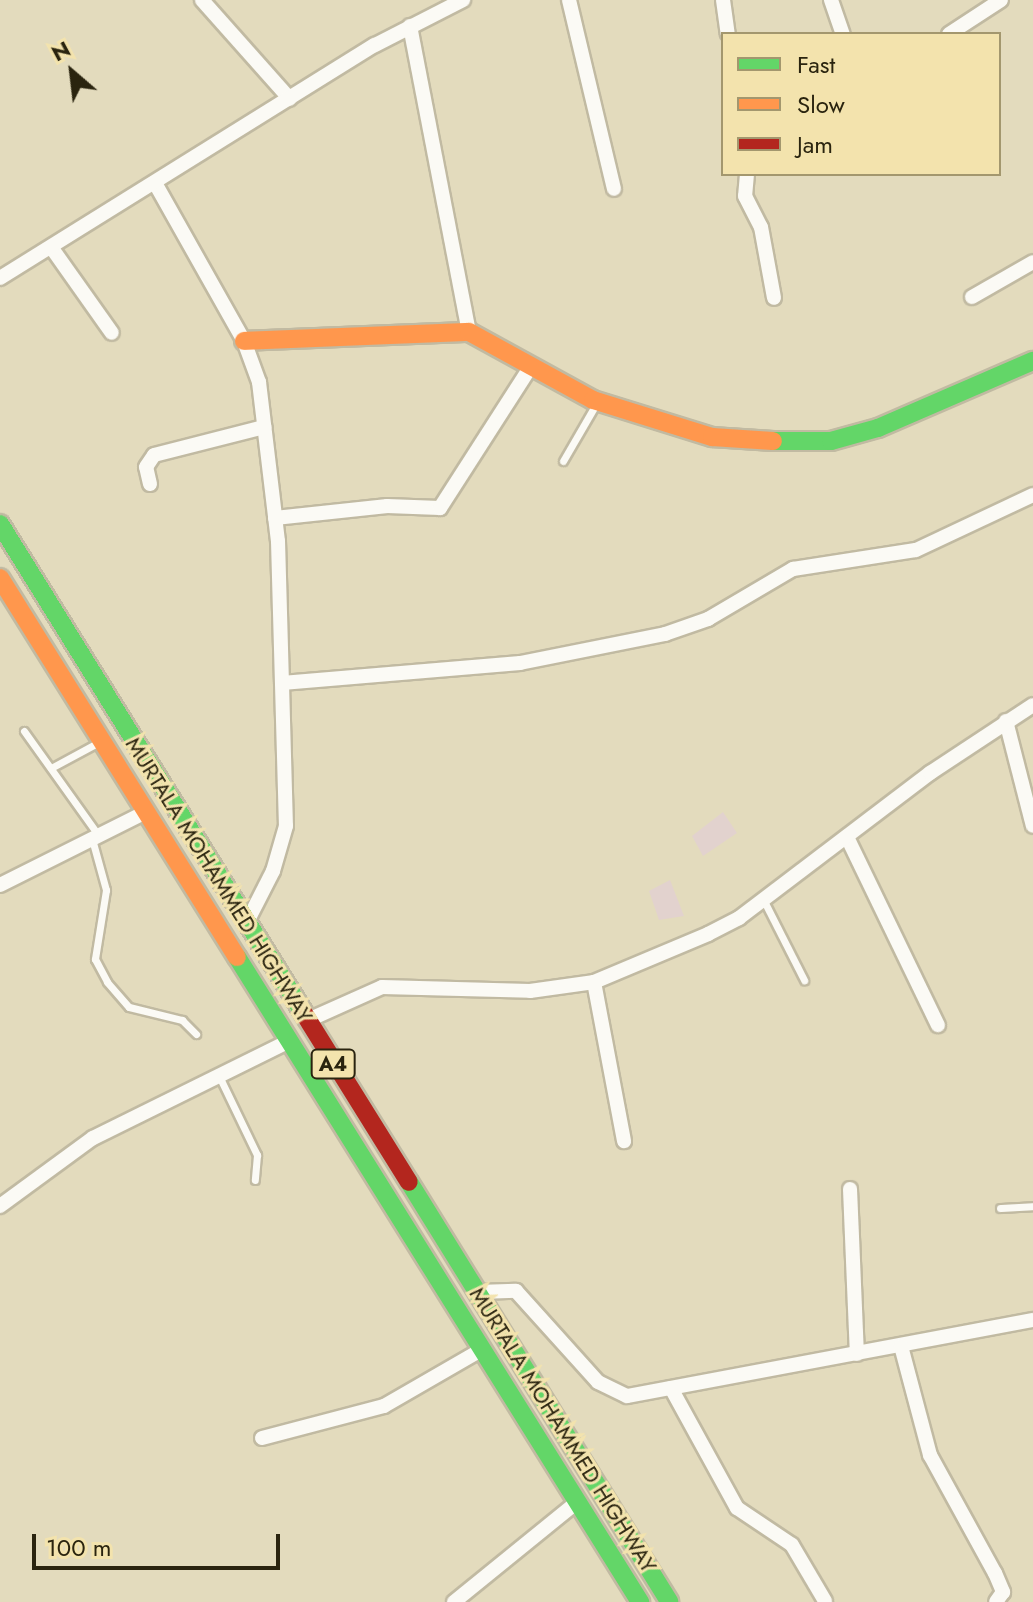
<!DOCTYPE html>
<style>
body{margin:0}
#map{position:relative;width:1033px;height:1602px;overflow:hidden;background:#e3dbbd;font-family:Jost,sans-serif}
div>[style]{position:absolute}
.building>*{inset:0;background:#e2d2ce}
.roads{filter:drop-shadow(2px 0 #c1baa2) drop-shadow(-2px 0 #c1baa2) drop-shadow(0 2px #c1baa2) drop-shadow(0 -2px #c1baa2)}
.lane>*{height:7px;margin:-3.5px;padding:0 3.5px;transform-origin:3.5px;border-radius:3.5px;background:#fbfaf5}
.street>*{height:14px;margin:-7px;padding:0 7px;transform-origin:7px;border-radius:7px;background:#fbfaf5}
.fast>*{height:18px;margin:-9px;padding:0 9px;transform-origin:9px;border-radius:9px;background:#63d668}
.slow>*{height:18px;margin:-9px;padding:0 9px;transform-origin:9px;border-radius:9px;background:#ff974d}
.jam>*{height:18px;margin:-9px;padding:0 9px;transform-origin:9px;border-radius:9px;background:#b3261e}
span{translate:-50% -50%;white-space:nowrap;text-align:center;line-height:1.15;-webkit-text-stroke:6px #f3e3ad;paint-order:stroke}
.shield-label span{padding:2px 6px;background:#f3e3ad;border:2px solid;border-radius:6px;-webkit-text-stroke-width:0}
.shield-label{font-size:20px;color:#2a240f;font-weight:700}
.street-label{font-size:22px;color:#2a240f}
.legend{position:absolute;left:721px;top:32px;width:280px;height:144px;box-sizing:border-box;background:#f3e3ad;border:2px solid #a3976e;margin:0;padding:10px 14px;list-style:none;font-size:24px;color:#2a240f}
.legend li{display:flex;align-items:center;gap:16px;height:40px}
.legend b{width:40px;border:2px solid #a3976e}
.north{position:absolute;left:32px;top:32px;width:80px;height:80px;-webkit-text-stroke:6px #f3e3ad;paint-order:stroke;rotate:332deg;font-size:22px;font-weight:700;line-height:32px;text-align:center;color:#2a240f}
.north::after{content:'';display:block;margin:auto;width:28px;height:36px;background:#2a240f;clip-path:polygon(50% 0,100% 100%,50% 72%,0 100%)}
.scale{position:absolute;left:32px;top:1534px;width:248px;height:36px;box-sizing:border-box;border:4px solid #2a240f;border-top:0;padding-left:10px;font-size:24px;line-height:28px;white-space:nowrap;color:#2a240f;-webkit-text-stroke:6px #f3e3ad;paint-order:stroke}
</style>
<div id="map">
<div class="building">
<i style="clip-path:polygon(723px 812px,737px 833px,703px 856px,692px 836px)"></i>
<i style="clip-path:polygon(670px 880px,684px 916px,659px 920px,649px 891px)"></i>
</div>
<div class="roads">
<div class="lane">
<i style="left:563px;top:461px;width:66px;rotate:-59.9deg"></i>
<i style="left:24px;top:731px;width:129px;rotate:54.5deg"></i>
<i style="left:51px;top:768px;width:55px;rotate:-28.4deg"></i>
<i style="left:92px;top:839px;width:53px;rotate:74.6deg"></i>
<i style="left:106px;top:890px;width:70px;rotate:99.1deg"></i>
<i style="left:95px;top:959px;width:26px;rotate:62deg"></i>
<i style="left:107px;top:982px;width:33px;rotate:49deg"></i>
<i style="left:129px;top:1007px;width:55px;rotate:13.8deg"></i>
<i style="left:182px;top:1020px;width:20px;rotate:45deg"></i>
<i style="left:764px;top:901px;width:89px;rotate:63.1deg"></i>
<i style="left:219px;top:1076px;width:88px;rotate:64.3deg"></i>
<i style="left:257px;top:1155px;width:25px;rotate:95deg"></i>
<i style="left:1000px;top:1208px;width:33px;rotate:-3deg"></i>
</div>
<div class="street">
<i style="left:202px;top:0;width:132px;rotate:48.4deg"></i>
<i style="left:569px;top:0;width:194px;rotate:76.6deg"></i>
<i style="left:723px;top:0;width:34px;rotate:82deg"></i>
<i style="left:831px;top:0;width:36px;rotate:71deg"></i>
<i style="left:410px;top:26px;width:312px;rotate:79.1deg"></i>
<i style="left:949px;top:34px;width:62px;rotate:-33.2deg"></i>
<i style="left:747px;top:174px;width:22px;rotate:95deg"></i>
<i style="left:745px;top:196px;width:35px;rotate:63deg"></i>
<i style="left:761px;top:227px;width:72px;rotate:79.6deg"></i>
<i style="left:155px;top:183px;width:181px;rotate:60.6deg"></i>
<i style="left:244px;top:341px;width:44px;rotate:69.9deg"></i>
<i style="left:259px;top:382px;width:160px;rotate:83.2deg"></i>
<i style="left:278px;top:541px;width:285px;rotate:88.4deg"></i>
<i style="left:286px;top:826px;width:47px;rotate:106.1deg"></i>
<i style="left:273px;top:871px;width:59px;rotate:117deg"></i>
<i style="left:51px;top:247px;width:105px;rotate:54.7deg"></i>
<i style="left:0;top:278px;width:441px;rotate:-31.9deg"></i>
<i style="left:375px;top:45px;width:99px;rotate:-27.1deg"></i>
<i style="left:972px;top:297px;width:70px;rotate:-29.8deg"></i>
<i style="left:150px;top:484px;width:17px;rotate:-103deg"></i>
<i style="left:146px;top:467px;width:14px;rotate:-56deg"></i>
<i style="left:154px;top:455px;width:114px;rotate:-14.3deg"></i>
<i style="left:275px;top:518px;width:113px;rotate:-6.1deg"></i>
<i style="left:387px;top:506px;width:53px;rotate:2.2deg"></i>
<i style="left:440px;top:508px;width:169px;rotate:-57.3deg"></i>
<i style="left:282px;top:683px;width:239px;rotate:-4.8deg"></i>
<i style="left:520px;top:663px;width:148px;rotate:-11.3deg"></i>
<i style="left:665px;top:634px;width:46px;rotate:-19.2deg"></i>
<i style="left:708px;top:619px;width:99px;rotate:-30.5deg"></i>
<i style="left:793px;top:569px;width:124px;rotate:-8.8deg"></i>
<i style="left:916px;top:550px;width:129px;rotate:-25.2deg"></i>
<i style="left:1006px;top:721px;width:108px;rotate:75.6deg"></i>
<i style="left:847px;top:837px;width:209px;rotate:64.2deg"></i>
<i style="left:0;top:885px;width:163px;rotate:-26.6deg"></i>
<i style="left:594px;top:982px;width:162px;rotate:79.3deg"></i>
<i style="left:306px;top:1021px;width:83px;rotate:-24.1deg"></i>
<i style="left:382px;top:987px;width:148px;rotate:1.5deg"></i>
<i style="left:530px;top:991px;width:65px;rotate:-8deg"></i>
<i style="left:594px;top:982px;width:124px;rotate:-22.8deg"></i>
<i style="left:708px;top:934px;width:35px;rotate:-27deg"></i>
<i style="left:739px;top:918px;width:240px;rotate:-37.2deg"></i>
<i style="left:930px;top:773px;width:123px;rotate:-33.4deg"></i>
<i style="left:850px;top:1189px;width:165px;rotate:87.6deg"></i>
<i style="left:0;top:1206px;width:115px;rotate:-36.2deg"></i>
<i style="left:93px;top:1138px;width:219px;rotate:-26.3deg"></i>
<i style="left:478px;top:1292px;width:38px;rotate:-2deg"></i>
<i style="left:516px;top:1291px;width:122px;rotate:48deg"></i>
<i style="left:598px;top:1382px;width:32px;rotate:26deg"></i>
<i style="left:627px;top:1396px;width:413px;rotate:-10.6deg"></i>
<i style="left:901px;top:1346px;width:113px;rotate:75.1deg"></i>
<i style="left:930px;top:1455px;width:135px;rotate:61.2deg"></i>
<i style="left:995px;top:1573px;width:21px;rotate:67deg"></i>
<i style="left:1003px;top:1592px;width:12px;rotate:125deg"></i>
<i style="left:671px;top:1388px;width:137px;rotate:61.2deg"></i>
<i style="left:737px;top:1508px;width:66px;rotate:33.9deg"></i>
<i style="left:792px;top:1545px;width:65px;rotate:59.5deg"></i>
<i style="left:262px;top:1438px;width:126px;rotate:-14.7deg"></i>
<i style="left:384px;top:1406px;width:112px;rotate:-30deg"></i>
<i style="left:454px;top:1602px;width:159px;rotate:-39.1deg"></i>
</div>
<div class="fast">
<i style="left:773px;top:441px;width:58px"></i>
<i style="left:831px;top:441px;width:49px;rotate:-15.5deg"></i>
<i style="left:878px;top:428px;width:169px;rotate:-23.4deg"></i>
<i style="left:0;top:524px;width:574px;rotate:58.16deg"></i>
<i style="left:237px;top:957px;width:761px;rotate:58deg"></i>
<i style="left:409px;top:1182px;width:494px;rotate:58.2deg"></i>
</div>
<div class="slow">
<i style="left:244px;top:341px;width:225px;rotate:-2.3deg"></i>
<i style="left:469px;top:332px;width:141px;rotate:28.7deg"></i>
<i style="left:593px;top:400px;width:125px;rotate:17.3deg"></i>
<i style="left:712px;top:437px;width:61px;rotate:3.8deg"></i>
<i style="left:0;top:578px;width:447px;rotate:58deg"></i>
</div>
<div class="jam">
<i style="left:303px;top:1012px;width:200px;rotate:58.1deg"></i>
</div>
</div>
<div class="shield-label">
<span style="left:333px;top:1064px">A4</span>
</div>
<div class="street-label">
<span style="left:219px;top:880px;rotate:58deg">MURTALA MOHAMMED HIGHWAY</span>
<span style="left:563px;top:1430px;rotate:58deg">MURTALA MOHAMMED HIGHWAY</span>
</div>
<ul class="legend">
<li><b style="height:10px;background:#63d668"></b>Fast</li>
<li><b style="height:10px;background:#ff974d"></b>Slow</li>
<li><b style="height:10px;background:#b3261e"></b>Jam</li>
</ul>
<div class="north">N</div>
<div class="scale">100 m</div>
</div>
